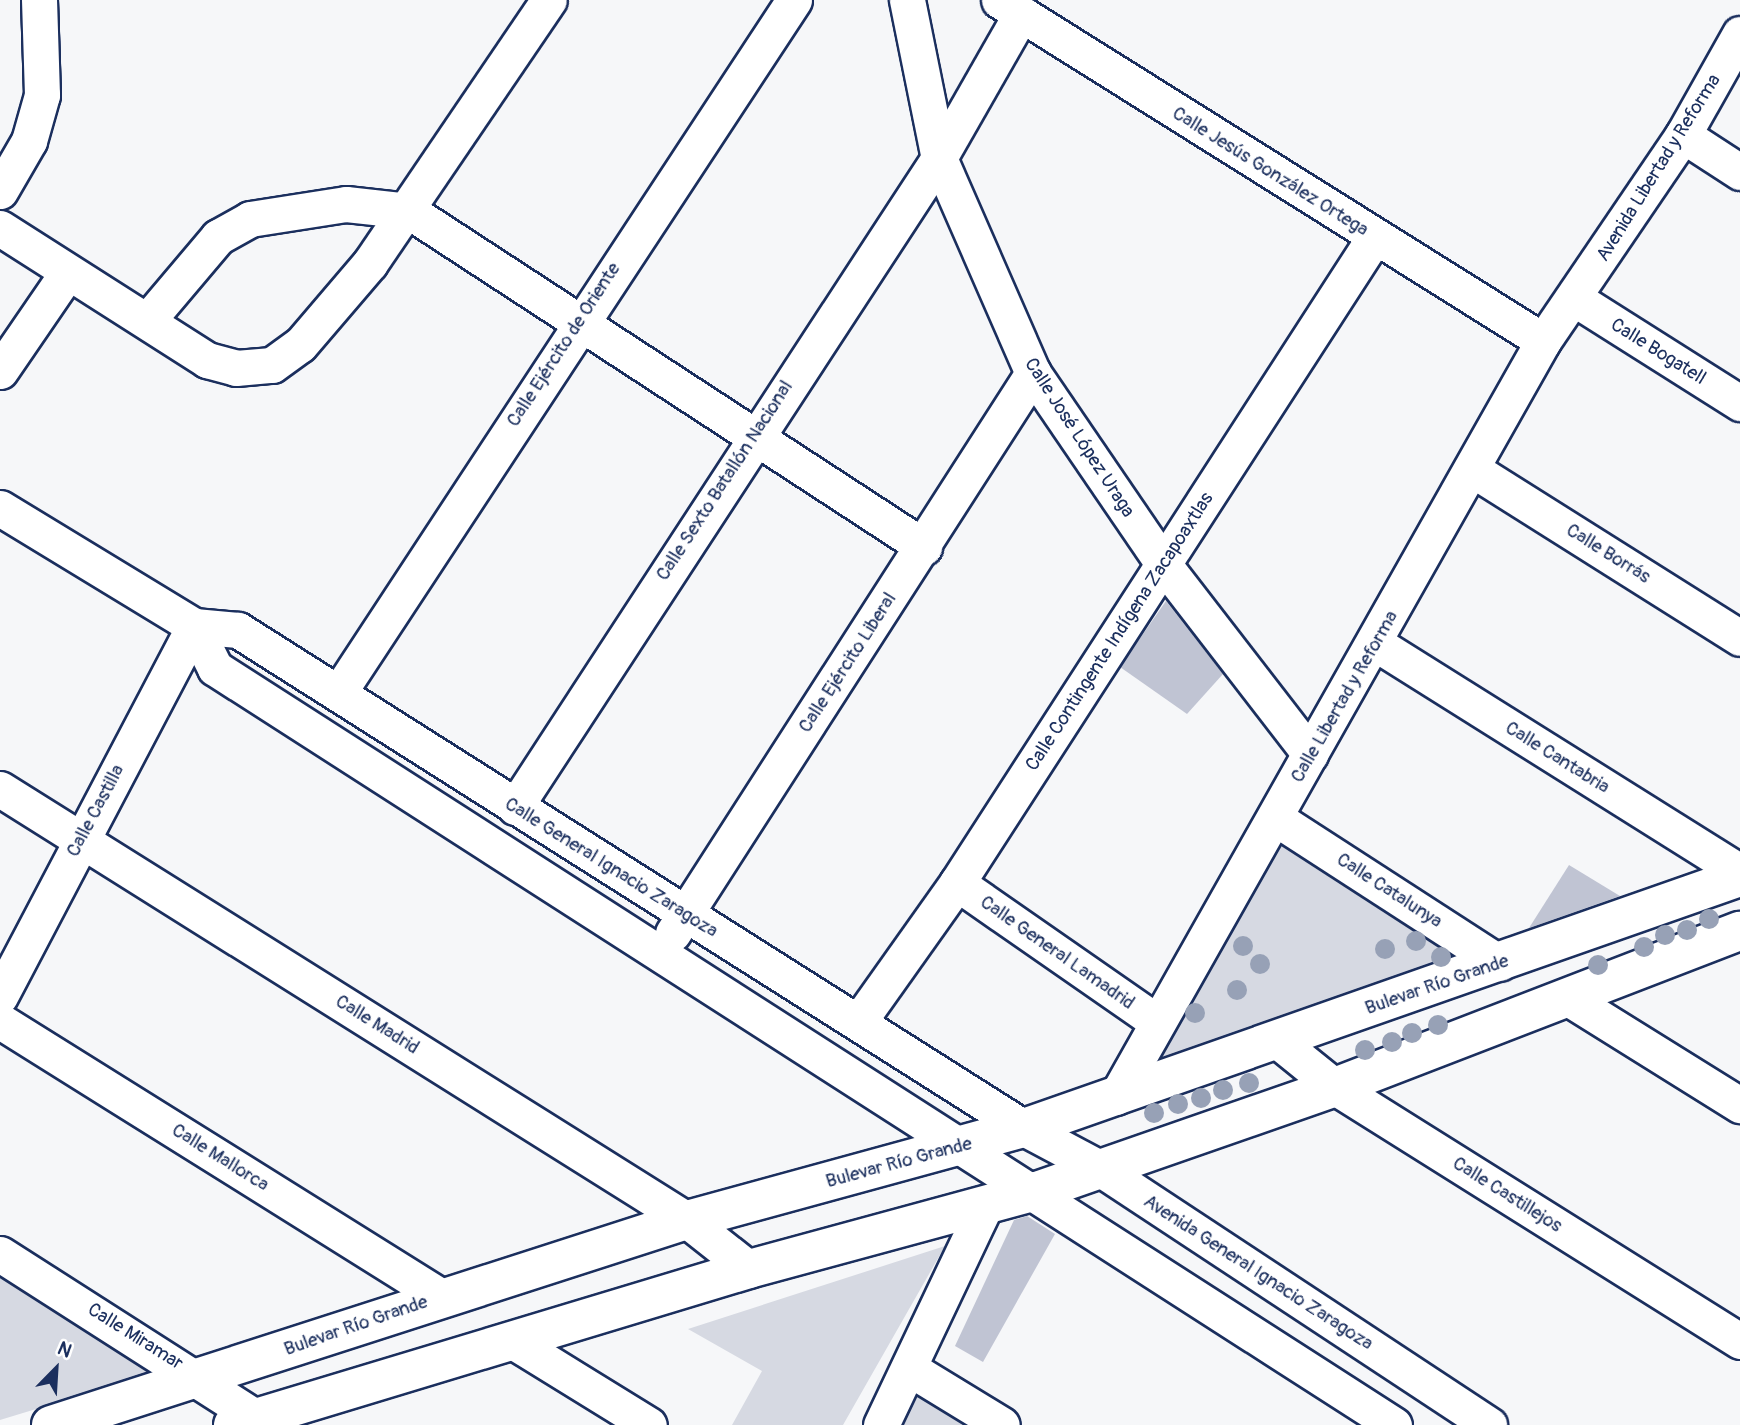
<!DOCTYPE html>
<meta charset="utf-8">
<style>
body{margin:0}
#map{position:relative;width:1740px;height:1425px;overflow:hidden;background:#f6f7f9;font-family:Pangolin,sans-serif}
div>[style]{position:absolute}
.green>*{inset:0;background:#d6d9e2}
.building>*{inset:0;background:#c0c4d3}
.roads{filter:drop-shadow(2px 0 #1b2f5e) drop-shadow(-2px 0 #1b2f5e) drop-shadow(0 2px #1b2f5e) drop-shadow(0 -2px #1b2f5e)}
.street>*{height:35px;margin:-17.5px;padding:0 17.5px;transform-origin:17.5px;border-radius:17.5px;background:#fff}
.secondary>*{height:38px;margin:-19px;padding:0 19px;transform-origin:19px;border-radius:19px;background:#fff}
.trees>*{width:20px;height:20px;margin:-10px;border-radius:50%;background:#97a1b6}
span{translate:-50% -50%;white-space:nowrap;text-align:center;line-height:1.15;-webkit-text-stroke:5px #fff;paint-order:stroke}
.street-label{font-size:19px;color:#1b2f5e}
.north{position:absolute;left:21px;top:1334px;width:70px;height:70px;-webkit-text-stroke:5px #fff;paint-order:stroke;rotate:24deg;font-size:19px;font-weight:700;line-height:28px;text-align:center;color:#1b2f5e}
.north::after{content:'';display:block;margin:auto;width:24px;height:32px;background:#1b2f5e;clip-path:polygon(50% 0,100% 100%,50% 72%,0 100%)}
</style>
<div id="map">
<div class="green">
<i style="clip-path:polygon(1280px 840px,1471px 959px,1147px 1072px)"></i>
<i style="clip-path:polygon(945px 1246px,843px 1425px,732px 1425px,762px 1371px,688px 1329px)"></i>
<i style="clip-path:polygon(0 1272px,164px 1370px,0 1420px)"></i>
<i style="clip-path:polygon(919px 1394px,967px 1425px,901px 1425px)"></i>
</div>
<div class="building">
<i style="clip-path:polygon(1166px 601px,1223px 674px,1187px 714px,1120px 667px)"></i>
<i style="clip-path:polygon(1569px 865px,1620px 896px,1529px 928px)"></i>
<i style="clip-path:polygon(1027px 1216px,1055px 1234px,983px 1362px,955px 1346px,1014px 1220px)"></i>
</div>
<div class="roads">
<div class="street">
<i style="left:907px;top:0;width:161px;rotate:78.6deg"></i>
<i style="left:939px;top:158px;width:235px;rotate:66.4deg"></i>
<i style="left:1033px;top:373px;width:232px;rotate:55.7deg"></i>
<i style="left:1164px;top:565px;width:239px;rotate:52.3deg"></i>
<i style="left:999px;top:0;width:642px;rotate:32.08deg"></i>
<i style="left:1683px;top:135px;width:68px;rotate:33deg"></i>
<i style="left:0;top:191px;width:58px;rotate:-59.9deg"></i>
<i style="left:29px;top:141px;width:48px;rotate:-74.2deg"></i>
<i style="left:42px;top:95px;width:95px;rotate:-91.8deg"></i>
<i style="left:0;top:228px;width:246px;rotate:32.5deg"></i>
<i style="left:207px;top:360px;width:30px;rotate:15deg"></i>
<i style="left:236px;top:368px;width:36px;rotate:-5deg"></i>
<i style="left:272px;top:365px;width:34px;rotate:-36deg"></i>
<i style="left:300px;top:345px;width:108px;rotate:-49.5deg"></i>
<i style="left:370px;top:263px;width:318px;rotate:-55.8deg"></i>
<i style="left:1577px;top:300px;width:193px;rotate:32.3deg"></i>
<i style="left:147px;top:321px;width:110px;rotate:-49.8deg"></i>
<i style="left:218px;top:237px;width:37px;rotate:-29deg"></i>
<i style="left:250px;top:219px;width:97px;rotate:-8.9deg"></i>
<i style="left:346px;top:204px;width:63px;rotate:6.3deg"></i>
<i style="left:409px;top:211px;width:615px;rotate:33.12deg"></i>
<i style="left:0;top:371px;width:119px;rotate:-55.6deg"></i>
<i style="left:1475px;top:471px;width:313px;rotate:32.2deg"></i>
<i style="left:0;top:508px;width:227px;rotate:31.3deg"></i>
<i style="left:194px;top:626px;width:44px;rotate:5.2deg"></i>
<i style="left:238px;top:630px;width:930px;rotate:32.36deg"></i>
<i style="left:1024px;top:1128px;width:87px;rotate:28deg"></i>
<i style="left:1101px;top:1169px;width:465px;rotate:33.4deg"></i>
<i style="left:194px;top:626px;width:47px;rotate:63.4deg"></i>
<i style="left:215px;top:668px;width:1401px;rotate:32.7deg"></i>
<i style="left:1375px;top:643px;width:431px;rotate:32.1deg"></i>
<i style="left:339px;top:692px;width:828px;rotate:-56.67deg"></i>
<i style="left:0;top:789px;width:811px;rotate:32.1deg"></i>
<i style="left:687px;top:1220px;width:79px;rotate:38.3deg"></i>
<i style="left:515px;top:807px;width:775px;rotate:-56.84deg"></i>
<i style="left:939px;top:158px;width:166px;rotate:-60.3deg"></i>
<i style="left:1277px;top:819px;width:265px;rotate:32.9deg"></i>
<i style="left:957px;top:883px;width:244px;rotate:34.8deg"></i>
<i style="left:673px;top:933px;width:666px;rotate:-57.26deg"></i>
<i style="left:0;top:996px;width:418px;rotate:-62.3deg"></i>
<i style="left:1568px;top:998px;width:203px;rotate:31.9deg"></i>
<i style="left:0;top:1021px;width:519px;rotate:32.01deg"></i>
<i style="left:859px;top:1021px;width:169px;rotate:-54.6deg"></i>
<i style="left:957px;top:883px;width:768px;rotate:-57.12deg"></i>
<i style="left:1278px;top:1041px;width:73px;rotate:38.9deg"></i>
<i style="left:1335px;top:1087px;width:478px;rotate:32.1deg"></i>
<i style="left:1116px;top:1097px;width:868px;rotate:-60.54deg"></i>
<i style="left:1543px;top:341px;width:249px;rotate:-55.8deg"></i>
<i style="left:1683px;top:135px;width:116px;rotate:-60.6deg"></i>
<i style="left:0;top:1254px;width:317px;rotate:32.6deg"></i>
<i style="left:516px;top:1343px;width:156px;rotate:31.7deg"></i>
<i style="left:912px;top:1370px;width:105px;rotate:31.4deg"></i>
<i style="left:881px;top:1425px;width:242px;rotate:-64.6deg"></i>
</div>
<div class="secondary">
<i style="left:51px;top:1425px;width:668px;rotate:-17.87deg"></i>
<i style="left:687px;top:1220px;width:349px;rotate:-15.3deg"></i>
<i style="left:1024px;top:1128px;width:759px;rotate:-19.32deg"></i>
<i style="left:233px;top:1425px;width:539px;rotate:-16.82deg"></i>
<i style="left:749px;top:1269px;width:298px;rotate:-15.2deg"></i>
<i style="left:1037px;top:1191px;width:316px;rotate:-19.2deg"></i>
<i style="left:1335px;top:1087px;width:434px;rotate:-21.1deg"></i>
</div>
</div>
<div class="trees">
<i style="left:1709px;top:919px"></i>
<i style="left:1687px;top:930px"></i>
<i style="left:1665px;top:935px"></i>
<i style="left:1416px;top:941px"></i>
<i style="left:1243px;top:946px"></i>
<i style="left:1644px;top:947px"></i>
<i style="left:1385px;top:949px"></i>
<i style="left:1441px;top:957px"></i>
<i style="left:1260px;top:964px"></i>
<i style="left:1598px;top:965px"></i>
<i style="left:1237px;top:990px"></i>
<i style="left:1195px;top:1013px"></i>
<i style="left:1438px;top:1025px"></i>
<i style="left:1412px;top:1033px"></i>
<i style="left:1392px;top:1042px"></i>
<i style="left:1365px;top:1050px"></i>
<i style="left:1249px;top:1083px"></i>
<i style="left:1223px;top:1090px"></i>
<i style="left:1201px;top:1098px"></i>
<i style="left:1178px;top:1104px"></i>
<i style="left:1154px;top:1113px"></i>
</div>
<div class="street-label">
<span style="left:1659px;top:168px;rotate:-58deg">Avenida Libertad y Reforma</span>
<span style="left:1270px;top:172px;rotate:32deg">Calle Jesús González Ortega</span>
<span style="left:564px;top:345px;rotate:-57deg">Calle Ejército de Oriente</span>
<span style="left:1658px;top:352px;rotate:32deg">Calle Bogatell</span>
<span style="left:1079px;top:438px;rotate:57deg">Calle José López Uraga</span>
<span style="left:725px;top:481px;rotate:-57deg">Calle Sexto Batallón Nacional</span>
<span style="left:1608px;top:554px;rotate:32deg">Calle Borrás</span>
<span style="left:1120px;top:632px;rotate:-57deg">Calle Contingente Indígena Zacapoaxtlas</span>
<span style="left:848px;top:663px;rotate:-57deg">Calle Ejército Liberal</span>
<span style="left:1345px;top:697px;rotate:-60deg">Calle Libertad y Reforma</span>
<span style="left:1557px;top:758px;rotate:32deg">Calle Cantabria</span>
<span style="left:96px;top:811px;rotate:-62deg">Calle Castilla</span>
<span style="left:611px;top:868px;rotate:32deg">Calle General Ignacio Zaragoza</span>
<span style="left:1389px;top:891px;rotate:33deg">Calle Catalunya</span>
<span style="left:1057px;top:953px;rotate:35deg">Calle General Lamadrid</span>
<span style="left:1437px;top:985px;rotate:-19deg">Bulevar Río Grande</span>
<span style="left:377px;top:1025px;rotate:32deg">Calle Madrid</span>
<span style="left:220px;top:1158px;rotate:32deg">Calle Mallorca</span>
<span style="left:899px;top:1163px;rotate:-15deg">Bulevar Río Grande</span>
<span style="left:1507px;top:1195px;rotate:32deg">Calle Castillejos</span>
<span style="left:1258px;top:1273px;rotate:33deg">Avenida General Ignacio Zaragoza</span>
<span style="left:356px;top:1326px;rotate:-19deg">Bulevar Río Grande</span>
<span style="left:135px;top:1337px;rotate:32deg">Calle Miramar</span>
</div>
<div class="north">N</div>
</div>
